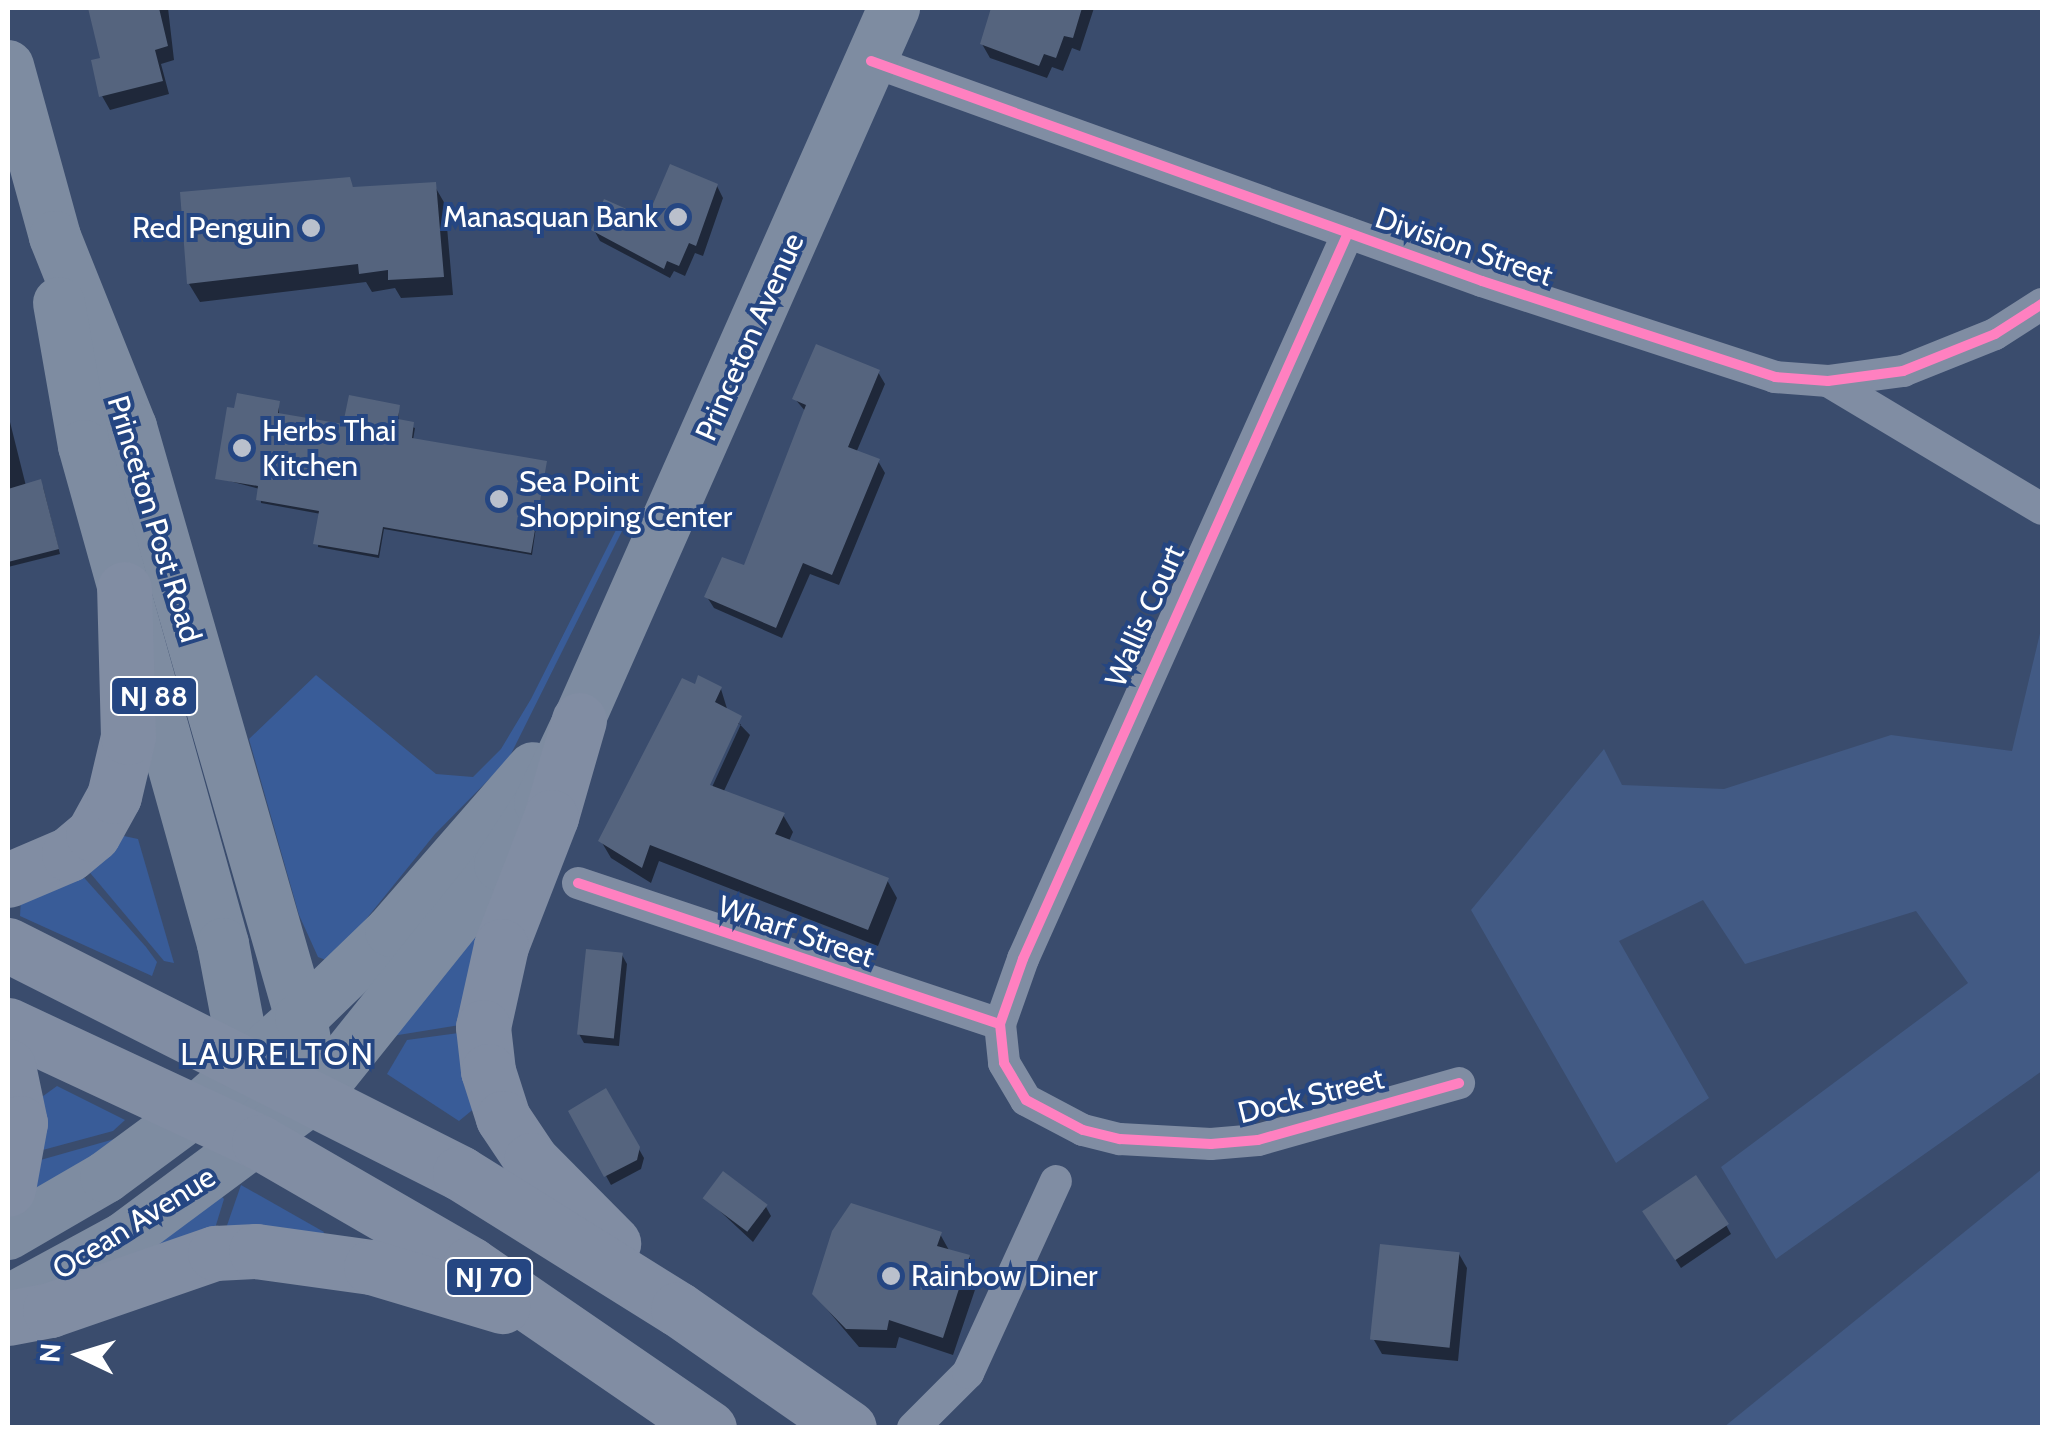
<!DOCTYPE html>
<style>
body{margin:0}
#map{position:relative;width:2050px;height:1435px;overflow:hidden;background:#3a4c6d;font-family:Cabin,sans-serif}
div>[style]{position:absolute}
.green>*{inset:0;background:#395c98}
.water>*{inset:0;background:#425a84}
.shadow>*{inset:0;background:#0007}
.building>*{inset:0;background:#55647e;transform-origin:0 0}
.street>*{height:32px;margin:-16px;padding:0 16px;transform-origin:16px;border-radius:16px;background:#808da3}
.primary>*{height:52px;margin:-26px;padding:0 26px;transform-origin:26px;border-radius:26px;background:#7e8ca1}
.highway>*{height:55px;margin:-27.5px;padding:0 27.5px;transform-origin:27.5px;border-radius:27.5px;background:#818da3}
.cycleway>*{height:10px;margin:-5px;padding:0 5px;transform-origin:5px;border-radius:5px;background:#ff80c0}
.dots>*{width:28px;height:28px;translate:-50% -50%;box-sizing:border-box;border:5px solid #254682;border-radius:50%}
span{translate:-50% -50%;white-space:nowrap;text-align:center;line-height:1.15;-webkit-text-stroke:8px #254682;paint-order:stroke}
.shield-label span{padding:2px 8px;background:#254682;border:2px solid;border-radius:8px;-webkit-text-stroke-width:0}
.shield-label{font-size:28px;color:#fff;font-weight:700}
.poi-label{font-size:30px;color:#fff}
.right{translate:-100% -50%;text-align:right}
.left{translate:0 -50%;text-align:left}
.street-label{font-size:30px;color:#fff}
.neighbourhood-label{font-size:32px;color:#fff;letter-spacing:2.5px}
.frame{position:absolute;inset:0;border:10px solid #fff;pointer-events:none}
.north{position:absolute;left:30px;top:1305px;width:100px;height:100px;-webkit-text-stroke:8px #254682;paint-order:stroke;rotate:274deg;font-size:28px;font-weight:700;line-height:40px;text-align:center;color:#fff}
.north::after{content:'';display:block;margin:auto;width:35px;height:45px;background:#fff;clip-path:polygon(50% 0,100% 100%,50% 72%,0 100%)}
</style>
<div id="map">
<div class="green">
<i style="clip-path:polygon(632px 511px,508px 760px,435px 834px,350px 939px,326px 960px,318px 957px,299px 915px,249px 739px,316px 675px,436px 774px,473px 777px,501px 749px,531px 699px,621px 520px)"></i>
<i style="clip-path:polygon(119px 835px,138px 839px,174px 963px,164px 961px,86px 868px)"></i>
<i style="clip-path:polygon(79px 872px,146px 947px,157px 962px,152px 976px,20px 916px,21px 898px)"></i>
<i style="clip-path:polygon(483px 921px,466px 1024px,386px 1037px)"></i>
<i style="clip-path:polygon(466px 1032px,476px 1107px,459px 1121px,387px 1074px,407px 1040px)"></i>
<i style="clip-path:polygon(57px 1086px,125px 1120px,113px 1131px,39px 1151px,39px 1099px)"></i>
<i style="clip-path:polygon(118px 1138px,34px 1209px,37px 1161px)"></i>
<i style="clip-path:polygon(241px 1185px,324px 1232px,319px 1243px,223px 1237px)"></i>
<i style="clip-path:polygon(214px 1189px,224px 1199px,212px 1238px,150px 1251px)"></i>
</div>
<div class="water">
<i style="clip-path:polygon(2042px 625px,2042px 1071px,1776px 1259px,1721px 1167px,1968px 983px,1916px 911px,1745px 964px,1703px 900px,1619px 941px,1709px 1098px,1616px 1163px,1471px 910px,1604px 749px,1622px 785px,1724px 789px,1891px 735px,2012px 751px)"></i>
<i style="clip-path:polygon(2042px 1169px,2042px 1427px,1724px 1427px)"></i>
</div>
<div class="shadow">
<i style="clip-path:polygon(90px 8px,168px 8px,174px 60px,161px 64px,169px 94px,110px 110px,102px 96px,102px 59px)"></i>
<i style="clip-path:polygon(994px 8px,1094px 8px,1080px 51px,1072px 48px,1063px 71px,1052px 67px,1047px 78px,990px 58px,982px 44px)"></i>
<i style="clip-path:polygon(349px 180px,354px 189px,434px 185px,445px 204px,453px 295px,401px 298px,395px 288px,372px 292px,366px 282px,200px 302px,189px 284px)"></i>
<i style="clip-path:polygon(717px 186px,723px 198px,703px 256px,695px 253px,685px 276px,674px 271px,670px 278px,600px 241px,594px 230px,648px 221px)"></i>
<i style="clip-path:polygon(878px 372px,885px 384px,856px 453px,878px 461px,885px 473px,839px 585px,810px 574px,782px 638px,714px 608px,707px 597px,745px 568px,806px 412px,795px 399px)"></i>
<i style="clip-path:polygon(279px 403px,279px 415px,345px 427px,399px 407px,399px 422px,415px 428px,413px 440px,545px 464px,532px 555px,384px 529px,379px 558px,318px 547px,321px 514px,261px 503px,260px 489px,218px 478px)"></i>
<i style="clip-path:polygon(8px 414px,26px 486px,43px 487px,60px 554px,8px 567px)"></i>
<i style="clip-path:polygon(evenodd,696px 687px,721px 689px,728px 712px,750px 735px,723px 793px,783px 815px,793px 832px,789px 841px,887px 880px,897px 898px,878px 946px,659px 861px,651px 883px,611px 858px,601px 841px,696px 687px,735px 724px,741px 724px,707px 798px,702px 796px,735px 724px)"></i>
<i style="clip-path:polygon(622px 955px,627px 964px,619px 1046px,584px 1043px,579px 1034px)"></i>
<i style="clip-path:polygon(606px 1092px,644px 1158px,641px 1169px,611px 1185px,571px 1112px)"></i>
<i style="clip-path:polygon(707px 1199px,766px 1207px,771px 1216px,753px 1242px)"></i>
<i style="clip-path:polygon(1650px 1221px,1726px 1225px,1731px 1234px,1681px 1268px)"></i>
<i style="clip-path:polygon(940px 1234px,950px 1252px,969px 1257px,980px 1275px,953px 1355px,899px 1337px,896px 1348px,859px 1347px,814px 1294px)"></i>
<i style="clip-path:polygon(1459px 1254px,1467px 1268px,1458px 1361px,1382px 1354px,1374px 1340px)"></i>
</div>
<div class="building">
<i style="clip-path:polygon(88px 8px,159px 8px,168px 46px,155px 50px,163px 81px,99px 97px,91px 60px,100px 58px)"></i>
<i style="clip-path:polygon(991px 8px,1082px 8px,1073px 38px,1064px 36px,1056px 58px,1044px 54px,1039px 66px,980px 44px)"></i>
<i style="clip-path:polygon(670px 164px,718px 184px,696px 246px,689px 243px,679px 266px,667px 261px,664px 269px,591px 230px,604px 199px,647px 218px)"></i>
<i style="clip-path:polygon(350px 177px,353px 187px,436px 182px,444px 277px,388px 280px,388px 270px,359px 274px,358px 264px,187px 284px,180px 192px)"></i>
<i style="clip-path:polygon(816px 344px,880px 370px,848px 447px,880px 459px,832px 575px,803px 563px,776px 628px,704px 597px,722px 557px,744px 565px,806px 405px,792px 399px)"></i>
<i style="clip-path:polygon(237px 393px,280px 401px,278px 413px,343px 424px,349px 395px,400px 405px,398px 419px,414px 422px,412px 438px,547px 461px,531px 553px,383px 527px,378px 555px,313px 544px,319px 511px,256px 500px,258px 486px,215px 479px,227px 407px,234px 408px)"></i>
<i style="clip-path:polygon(41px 479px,59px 549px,8px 562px,8px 489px)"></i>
<i style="clip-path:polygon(698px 675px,722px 687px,715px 702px,742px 716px,710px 785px,785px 813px,775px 834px,889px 878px,868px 930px,650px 845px,642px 868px,598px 841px,682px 678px,695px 684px)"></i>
<i style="left:586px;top:949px;width:37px;height:86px;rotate:6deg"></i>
<i style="clip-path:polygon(606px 1088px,640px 1147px,637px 1160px,604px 1177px,568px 1111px)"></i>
<i style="left:723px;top:1171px;width:56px;height:34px;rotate:37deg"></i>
<i style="left:1696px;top:1175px;width:59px;height:65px;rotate:56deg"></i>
<i style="clip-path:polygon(851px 1203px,942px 1232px,937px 1246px,970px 1255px,943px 1338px,889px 1320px,887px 1330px,846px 1329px,812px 1294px,832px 1231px)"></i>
<i style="left:1380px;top:1244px;width:80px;height:96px;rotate:6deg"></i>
</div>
<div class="street">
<i style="left:871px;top:61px;width:649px;rotate:19.8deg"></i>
<i style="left:1482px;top:281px;width:308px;rotate:18.1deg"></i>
<i style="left:1775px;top:377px;width:53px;rotate:4.3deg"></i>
<i style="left:1828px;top:381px;width:76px;rotate:-7.6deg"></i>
<i style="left:1903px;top:371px;width:99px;rotate:-21.9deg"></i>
<i style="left:1995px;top:334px;width:56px;rotate:-32.6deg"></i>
<i style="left:1348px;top:233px;width:795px;rotate:114.12deg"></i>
<i style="left:1023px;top:959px;width:69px;rotate:109.5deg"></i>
<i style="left:1000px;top:1024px;width:39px;rotate:84deg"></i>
<i style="left:1004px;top:1063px;width:43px;rotate:59.3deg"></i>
<i style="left:1026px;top:1100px;width:64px;rotate:27.8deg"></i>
<i style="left:1083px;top:1130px;width:38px;rotate:14deg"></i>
<i style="left:1120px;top:1139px;width:91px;rotate:3.1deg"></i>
<i style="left:1211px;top:1144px;width:47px;rotate:-4.9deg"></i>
<i style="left:1258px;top:1140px;width:209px;rotate:-15.8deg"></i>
<i style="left:1828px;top:381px;width:249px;rotate:30.9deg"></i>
<i style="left:578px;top:883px;width:445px;rotate:18.5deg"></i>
<i style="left:913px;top:1428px;width:78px;rotate:-45deg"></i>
<i style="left:968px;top:1373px;width:211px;rotate:-65.4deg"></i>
</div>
<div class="primary">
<i style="left:8px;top:66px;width:177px;rotate:74.6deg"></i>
<i style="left:55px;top:237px;width:205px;rotate:68.2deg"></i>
<i style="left:131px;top:427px;width:615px;rotate:73.95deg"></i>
<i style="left:301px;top:1018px;width:79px;rotate:79.8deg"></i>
<i style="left:59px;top:303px;width:145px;rotate:80.1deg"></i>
<i style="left:84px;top:446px;width:517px;rotate:74.4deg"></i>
<i style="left:223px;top:944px;width:160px;rotate:79.2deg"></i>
<i style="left:8px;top:1234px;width:113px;rotate:-30.2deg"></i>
<i style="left:106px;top:1177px;width:113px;rotate:-36.4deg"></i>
<i style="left:197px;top:1110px;width:139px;rotate:-41.5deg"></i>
<i style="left:301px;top:1018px;width:125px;rotate:-44deg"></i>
<i style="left:391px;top:931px;width:216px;rotate:-48.9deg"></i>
<i style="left:8px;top:1301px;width:132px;rotate:-28.5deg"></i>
<i style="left:124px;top:1238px;width:238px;rotate:-36.6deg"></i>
<i style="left:315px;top:1096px;width:296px;rotate:-51.3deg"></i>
<i style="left:500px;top:865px;width:74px;rotate:-57.2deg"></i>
<i style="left:540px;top:803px;width:92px;rotate:-64.8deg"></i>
<i style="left:579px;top:720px;width:779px;rotate:-66.13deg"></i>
</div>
<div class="highway">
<i style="left:579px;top:720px;width:101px;rotate:106.1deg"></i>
<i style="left:551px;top:817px;width:138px;rotate:111.2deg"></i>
<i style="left:501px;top:946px;width:83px;rotate:102.5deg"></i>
<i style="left:483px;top:1027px;width:44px;rotate:83.5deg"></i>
<i style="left:488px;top:1071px;width:49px;rotate:72.3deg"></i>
<i style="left:503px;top:1118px;width:50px;rotate:56.3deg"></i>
<i style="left:531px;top:1160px;width:117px;rotate:45.3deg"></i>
<i style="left:8px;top:880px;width:66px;rotate:-23.1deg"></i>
<i style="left:69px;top:854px;width:31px;rotate:-40deg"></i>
<i style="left:93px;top:834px;width:43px;rotate:-61.1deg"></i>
<i style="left:114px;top:796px;width:61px;rotate:-76.7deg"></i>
<i style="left:128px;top:737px;width:148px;rotate:-91.5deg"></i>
<i style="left:8px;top:945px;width:506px;rotate:26.77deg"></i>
<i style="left:460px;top:1173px;width:257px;rotate:32deg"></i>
<i style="left:678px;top:1309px;width:208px;rotate:34.8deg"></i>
<i style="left:8px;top:1025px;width:277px;rotate:25deg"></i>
<i style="left:259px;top:1142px;width:244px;rotate:30deg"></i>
<i style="left:470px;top:1264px;width:290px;rotate:34.5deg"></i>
<i style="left:8px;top:1066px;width:58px;rotate:78.1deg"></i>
<i style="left:20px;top:1123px;width:67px;rotate:100.3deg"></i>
<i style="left:8px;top:1318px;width:43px;rotate:-10.8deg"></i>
<i style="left:50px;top:1310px;width:175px;rotate:-19.1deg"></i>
<i style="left:215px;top:1253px;width:41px;rotate:-2.8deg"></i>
<i style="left:256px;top:1251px;width:116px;rotate:7.9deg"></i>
<i style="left:371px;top:1267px;width:137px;rotate:16.6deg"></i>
</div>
<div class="cycleway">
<i style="left:871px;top:61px;width:649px;rotate:19.8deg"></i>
<i style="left:1482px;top:281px;width:308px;rotate:18.1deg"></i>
<i style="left:1775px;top:377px;width:53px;rotate:4.3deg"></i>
<i style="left:1828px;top:381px;width:76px;rotate:-7.6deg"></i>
<i style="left:1903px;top:371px;width:99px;rotate:-21.9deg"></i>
<i style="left:1995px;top:334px;width:56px;rotate:-32.6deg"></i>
<i style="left:1348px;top:233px;width:795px;rotate:114.12deg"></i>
<i style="left:1023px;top:959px;width:69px;rotate:109.5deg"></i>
<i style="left:1000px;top:1024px;width:39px;rotate:84deg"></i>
<i style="left:1004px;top:1063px;width:43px;rotate:59.3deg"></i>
<i style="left:1026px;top:1100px;width:64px;rotate:27.8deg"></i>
<i style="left:1083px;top:1130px;width:38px;rotate:14deg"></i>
<i style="left:1120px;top:1139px;width:91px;rotate:3.1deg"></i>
<i style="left:1211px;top:1144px;width:47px;rotate:-4.9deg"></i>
<i style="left:1258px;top:1140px;width:209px;rotate:-15.8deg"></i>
<i style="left:578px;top:883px;width:445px;rotate:18.5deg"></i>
</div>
<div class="dots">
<i style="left:678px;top:217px;background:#bac0cc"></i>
<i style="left:311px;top:228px;background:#bac0cc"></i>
<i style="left:242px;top:448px;background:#bac0cc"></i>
<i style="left:499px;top:499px;background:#bac0cc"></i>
<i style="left:891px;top:1276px;background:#bac0cc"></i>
</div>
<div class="shield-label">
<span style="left:154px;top:696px">NJ 88</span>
<span style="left:489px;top:1277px">NJ 70</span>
</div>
<div class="poi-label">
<span class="right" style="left:658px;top:217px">Manasquan Bank</span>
<span class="right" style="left:291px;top:228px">Red Penguin</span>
<span class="left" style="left:262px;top:448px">Herbs Thai<br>Kitchen</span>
<span class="left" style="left:519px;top:499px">Sea Point<br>Shopping Center</span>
<span class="left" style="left:911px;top:1276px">Rainbow Diner</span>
</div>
<div class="street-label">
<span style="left:1464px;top:247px;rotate:19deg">Division Street</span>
<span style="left:750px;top:337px;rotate:-66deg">Princeton Avenue</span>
<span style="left:154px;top:519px;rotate:73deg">Princeton Post Road</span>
<span style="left:1145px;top:616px;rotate:-66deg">Wallis Court</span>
<span style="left:796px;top:932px;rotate:19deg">Wharf Street</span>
<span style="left:1311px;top:1096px;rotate:-14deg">Dock Street</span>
<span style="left:134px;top:1223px;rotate:-32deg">Ocean Avenue</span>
</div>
<div class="neighbourhood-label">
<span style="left:278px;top:1054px">LAURELTON</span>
</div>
<div class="frame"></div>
<div class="north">N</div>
</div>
